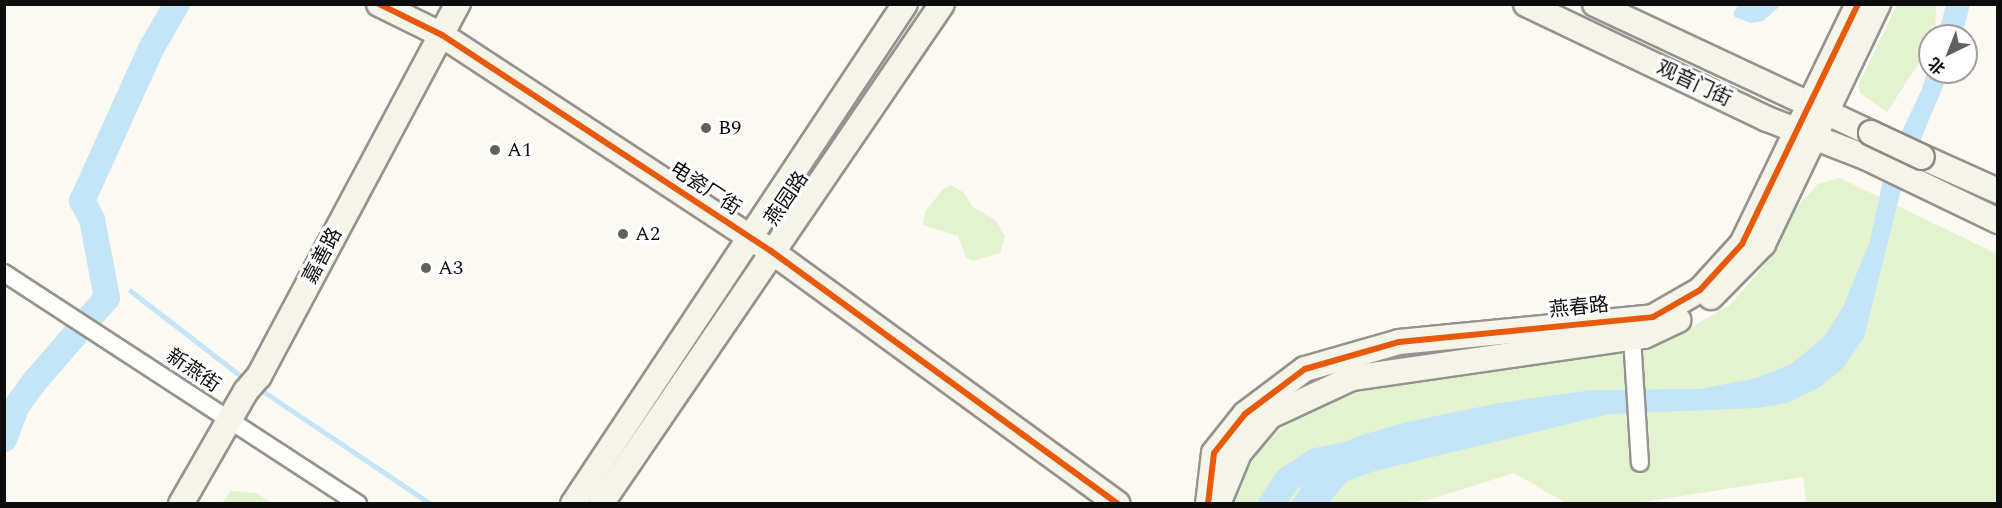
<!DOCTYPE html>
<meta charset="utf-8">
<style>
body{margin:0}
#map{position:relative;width:2002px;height:508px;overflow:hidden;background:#fbf9f1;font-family:Spectral,"Noto Sans SC",serif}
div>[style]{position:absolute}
.green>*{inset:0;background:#e3f2cf}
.water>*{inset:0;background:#c4e5f8}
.stream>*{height:4.5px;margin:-2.25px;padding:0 2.25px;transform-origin:2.25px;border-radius:2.25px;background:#c4e5f8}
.river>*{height:26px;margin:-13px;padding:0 13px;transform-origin:13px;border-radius:13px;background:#c4e5f8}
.roads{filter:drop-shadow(2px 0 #949390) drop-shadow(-2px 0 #949390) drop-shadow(0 2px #949390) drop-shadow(0 -2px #949390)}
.street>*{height:16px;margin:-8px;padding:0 8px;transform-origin:8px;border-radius:8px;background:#fefefd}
.secondary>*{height:24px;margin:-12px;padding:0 12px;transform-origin:12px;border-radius:12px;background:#f5f4e8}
.bridges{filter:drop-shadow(2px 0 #8b8a86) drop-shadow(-2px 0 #8b8a86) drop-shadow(0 2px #8b8a86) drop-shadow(0 -2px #8b8a86)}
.secondary-bridge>*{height:24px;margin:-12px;padding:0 12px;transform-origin:12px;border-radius:12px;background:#f5f4e8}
.cycleway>*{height:6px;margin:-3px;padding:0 3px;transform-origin:3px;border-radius:3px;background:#e8590c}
.dots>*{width:16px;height:16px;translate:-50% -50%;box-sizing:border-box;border:3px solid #fff;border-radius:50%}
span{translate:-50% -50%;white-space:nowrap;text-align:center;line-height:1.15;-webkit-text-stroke:6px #fff;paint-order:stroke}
.street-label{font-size:20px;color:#0d0d0d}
.poi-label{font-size:20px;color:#0d0d0d}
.left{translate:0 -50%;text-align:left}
.frame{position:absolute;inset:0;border:6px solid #0d0d0d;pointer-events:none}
.north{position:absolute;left:1918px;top:24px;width:60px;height:60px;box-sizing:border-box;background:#fff;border:2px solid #9e9e9e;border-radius:50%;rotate:223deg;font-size:16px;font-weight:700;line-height:24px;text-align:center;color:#0d0d0d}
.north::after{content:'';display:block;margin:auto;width:21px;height:27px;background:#60605d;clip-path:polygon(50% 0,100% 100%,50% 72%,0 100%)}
</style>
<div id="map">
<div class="green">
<i style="clip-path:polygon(1897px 5px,1936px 5px,1935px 36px,1930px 36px,1930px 46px,1887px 112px,1860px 93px,1859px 84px)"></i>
<i style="clip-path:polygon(1840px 178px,1997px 254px,1997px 503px,1806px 503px,1803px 477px,1637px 503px,1566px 503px,1514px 473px,1431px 499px,1405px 503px,1233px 504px,1233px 495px,1258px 451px,1292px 418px,1344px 396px,1389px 383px,1592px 356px,1674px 337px,1730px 305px,1763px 267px,1798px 206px,1818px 184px)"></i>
<i style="clip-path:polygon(951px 185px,963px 192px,973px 207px,996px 221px,1005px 236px,1000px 253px,973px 261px,966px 258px,958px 236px,923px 225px,925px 212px,943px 189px)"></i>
<i style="clip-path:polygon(231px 491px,256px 493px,272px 503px,222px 503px)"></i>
</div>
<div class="water">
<i style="clip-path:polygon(1739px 4px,1781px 4px,1781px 5px,1763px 21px,1751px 23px,1735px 17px,1733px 13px)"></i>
<i style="clip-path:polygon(1946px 5px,1970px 5px,1962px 36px,1938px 36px)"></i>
<i style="clip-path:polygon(1930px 63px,1930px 72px,1949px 72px,1903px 182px,1864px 337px,1843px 368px,1820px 387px,1787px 403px,1757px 408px,1609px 414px,1375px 471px,1347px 481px,1329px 503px,1290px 504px,1326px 453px,1355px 437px,1407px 422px,1499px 403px,1592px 390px,1700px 389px,1757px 378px,1791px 364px,1824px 337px,1843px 307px,1870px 241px,1887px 162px,1922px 89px)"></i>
</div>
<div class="stream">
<i style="left:131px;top:291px;width:144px;rotate:37.7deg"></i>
<i style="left:257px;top:387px;width:210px;rotate:33.9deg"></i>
</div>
<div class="river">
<i style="left:4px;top:439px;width:34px;rotate:-69deg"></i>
<i style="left:16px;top:407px;width:32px;rotate:-54deg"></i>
<i style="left:35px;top:381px;width:110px;rotate:-49.1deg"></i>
<i style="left:107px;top:298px;width:80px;rotate:-100.8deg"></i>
<i style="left:92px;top:219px;width:21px;rotate:-119deg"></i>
<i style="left:82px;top:201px;width:169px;rotate:-65.6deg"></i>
<i style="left:152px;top:47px;width:50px;rotate:-59.8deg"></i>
<i style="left:1271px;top:504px;width:29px;rotate:-56deg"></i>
<i style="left:1287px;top:480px;width:35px;rotate:-33deg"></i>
<i style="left:1316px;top:461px;width:38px;rotate:-11deg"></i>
</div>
<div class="roads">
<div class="street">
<i style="left:4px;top:273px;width:423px;rotate:33.1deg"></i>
<i style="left:1632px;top:337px;width:126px;rotate:86.4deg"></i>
</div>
<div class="secondary">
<i style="left:379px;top:4px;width:70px;rotate:26.2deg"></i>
<i style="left:442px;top:35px;width:394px;rotate:33.3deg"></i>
<i style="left:771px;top:251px;width:429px;rotate:36.1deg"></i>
<i style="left:1526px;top:4px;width:267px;rotate:25.5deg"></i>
<i style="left:1767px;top:119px;width:105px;rotate:21.2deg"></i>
<i style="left:1865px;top:157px;width:148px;rotate:25.7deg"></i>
<i style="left:1595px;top:4px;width:305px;rotate:25.1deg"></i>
<i style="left:1922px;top:157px;width:83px;rotate:24.1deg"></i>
<i style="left:1711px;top:297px;width:74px;rotate:-45.5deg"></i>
<i style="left:1763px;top:244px;width:266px;rotate:-64.4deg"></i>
<i style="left:181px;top:504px;width:130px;rotate:-60.1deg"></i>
<i style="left:246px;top:391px;width:20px;rotate:-49deg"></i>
<i style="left:259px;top:376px;width:422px;rotate:-61.9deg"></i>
<i style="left:573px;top:504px;width:600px;rotate:-56.42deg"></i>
<i style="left:601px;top:504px;width:605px;rotate:-55.71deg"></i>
<i style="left:1208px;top:504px;width:51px;rotate:-83.3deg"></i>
<i style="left:1214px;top:453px;width:50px;rotate:-51.5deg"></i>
<i style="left:1245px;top:414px;width:75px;rotate:-36.9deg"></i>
<i style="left:1305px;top:369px;width:98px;rotate:-16deg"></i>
<i style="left:1399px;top:342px;width:255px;rotate:-5.6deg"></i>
<i style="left:1653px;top:317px;width:54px;rotate:-29.9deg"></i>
<i style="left:1700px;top:290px;width:62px;rotate:-47.6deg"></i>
<i style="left:1742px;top:244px;width:267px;rotate:-64.2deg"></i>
<i style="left:1218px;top:504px;width:55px;rotate:-67.6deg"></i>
<i style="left:1239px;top:453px;width:48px;rotate:-50deg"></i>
<i style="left:1270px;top:416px;width:90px;rotate:-24.9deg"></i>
<i style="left:1352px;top:378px;width:295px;rotate:-8.2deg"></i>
<i style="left:1644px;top:336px;width:38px;rotate:-25deg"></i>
</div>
</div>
<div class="bridges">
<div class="secondary-bridge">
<i style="left:1871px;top:133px;width:56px;rotate:25.2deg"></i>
</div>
</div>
<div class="cycleway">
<i style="left:379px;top:4px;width:70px;rotate:26.2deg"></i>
<i style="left:442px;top:35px;width:394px;rotate:33.3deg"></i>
<i style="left:771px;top:251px;width:429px;rotate:36.1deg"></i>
<i style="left:1208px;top:504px;width:51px;rotate:-83.3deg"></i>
<i style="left:1214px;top:453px;width:50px;rotate:-51.5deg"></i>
<i style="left:1245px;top:414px;width:75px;rotate:-36.9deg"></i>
<i style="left:1305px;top:369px;width:98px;rotate:-16deg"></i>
<i style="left:1399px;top:342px;width:255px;rotate:-5.6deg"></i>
<i style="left:1653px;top:317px;width:54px;rotate:-29.9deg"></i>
<i style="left:1700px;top:290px;width:62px;rotate:-47.6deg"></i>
<i style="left:1742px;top:244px;width:267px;rotate:-64.2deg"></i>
</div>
<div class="dots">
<i style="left:706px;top:128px;background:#60605d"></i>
<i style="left:495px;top:150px;background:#60605d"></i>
<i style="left:623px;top:234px;background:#60605d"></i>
<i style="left:426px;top:268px;background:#60605d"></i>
</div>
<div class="street-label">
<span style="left:1694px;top:84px;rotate:25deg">观音门街</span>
<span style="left:705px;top:189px;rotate:33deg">电瓷厂街</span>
<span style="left:787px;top:199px;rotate:-56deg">燕园路</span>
<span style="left:323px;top:256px;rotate:-62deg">嘉善路</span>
<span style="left:1579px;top:308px;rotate:-6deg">燕春路</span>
<span style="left:193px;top:371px;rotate:34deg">新燕街</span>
</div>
<div class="poi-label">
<span class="left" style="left:718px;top:128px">B9</span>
<span class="left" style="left:507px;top:150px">A1</span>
<span class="left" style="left:635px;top:234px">A2</span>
<span class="left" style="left:438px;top:268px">A3</span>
</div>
<div class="frame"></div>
<div class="north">北</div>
</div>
